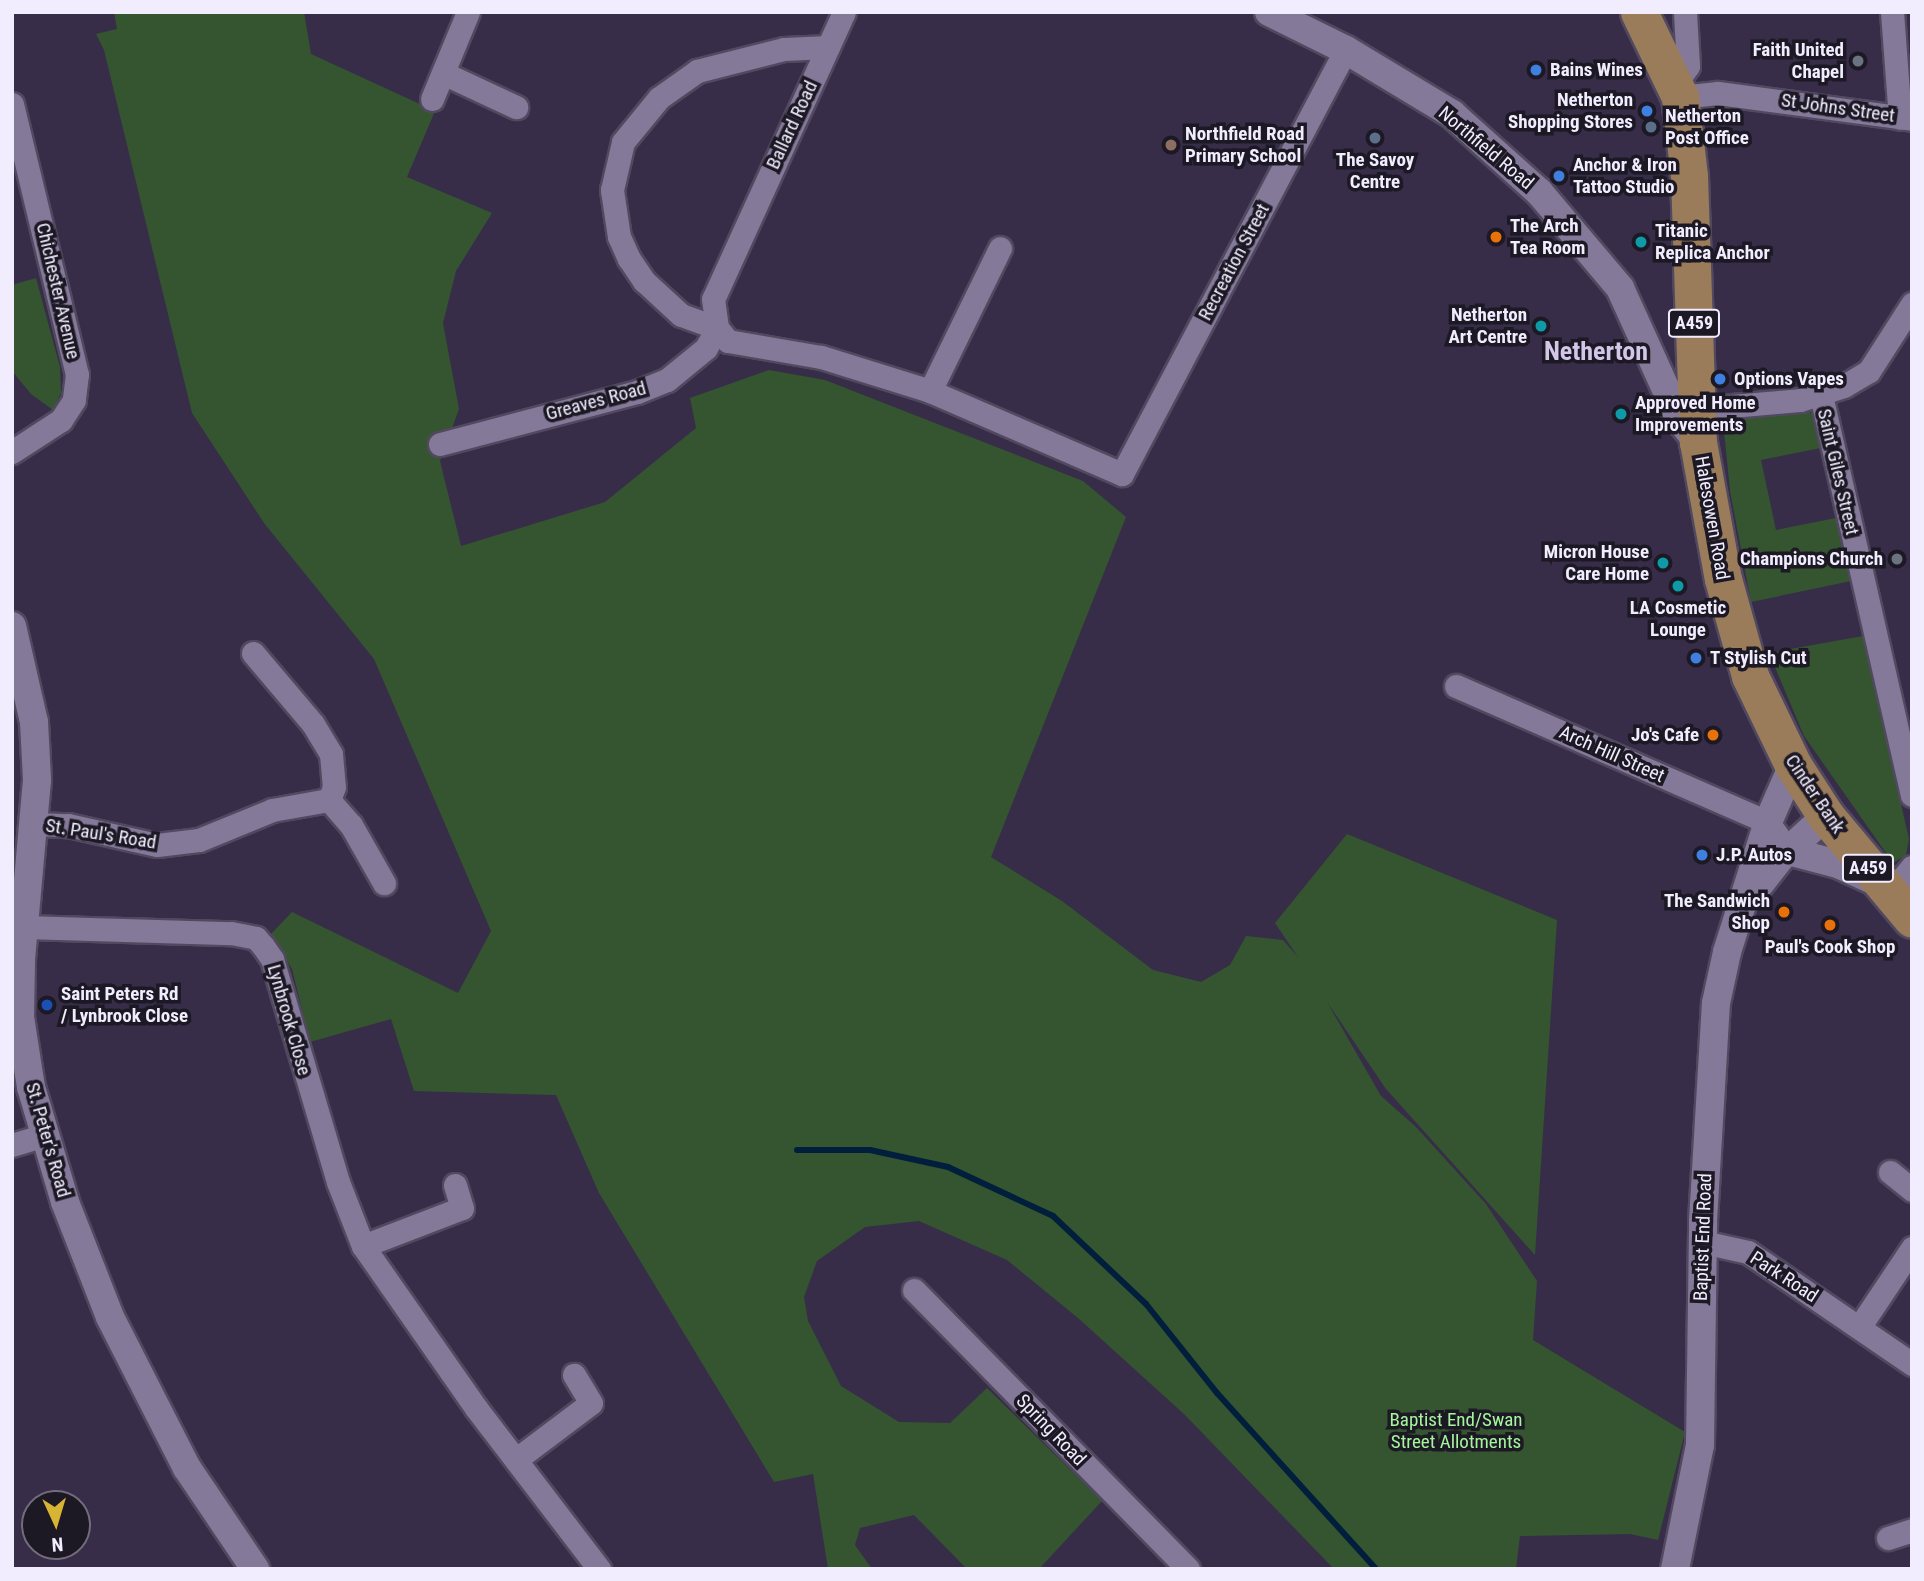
<!DOCTYPE html>
<style>
body{margin:0}
#map{position:relative;width:1924px;height:1581px;overflow:hidden;background:#372d48;font-family:"Roboto Condensed",sans-serif}
div>[style]{position:absolute}
.green>*{inset:0;background:#345530}
.stream>*{height:6px;margin:-3px;padding:0 3px;transform-origin:3px;border-radius:3px;background:#011e3c}
.roads{filter:drop-shadow(2px 0 #51495f) drop-shadow(-2px 0 #51495f) drop-shadow(0 2px #51495f) drop-shadow(0 -2px #51495f)}
.minor>*{height:23px;margin:-11.5px;padding:0 11.5px;transform-origin:11.5px;border-radius:11.5px;background:#847998}
.tertiary>*{height:28px;margin:-14px;padding:0 14px;transform-origin:14px;border-radius:14px;background:#847998}
.primary>*{height:37px;margin:-18.5px;padding:0 18.5px;transform-origin:18.5px;border-radius:18.5px;background:#9a7c5b}
.dots>*{width:19px;height:19px;translate:-50% -50%;box-sizing:border-box;border:4px solid #1c1824;border-radius:50%}
span{translate:-50% -50%;white-space:nowrap;text-align:center;line-height:1.15;-webkit-text-stroke:7px #1c1824;paint-order:stroke}
.shield-label span{padding:2px 5px;background:#1c1824;border:2px solid;border-radius:5px;-webkit-text-stroke-width:0}
.shield-label{font-size:18px;color:#f2edfe;font-weight:700}
.poi-label{font-size:19px;color:#f2edfe;font-weight:700}
.right{translate:-100% -50%;text-align:right}
.left{translate:0 -50%;text-align:left}
.street-label{font-size:19px;color:#f2edfe}
.park-label{font-size:19px;color:#a4f59b}
.district-label{font-size:26px;color:#d2c7e9;font-weight:700}
.frame{position:absolute;inset:0;border:14px solid #f2edfe;pointer-events:none}
.north{position:absolute;left:21px;top:1490px;width:70px;height:70px;box-sizing:border-box;background:#1c1824;border:2px solid #726d7b;border-radius:50%;rotate:176deg;font-size:19px;font-weight:700;line-height:28px;text-align:center;color:#f2edfe}
.north::after{content:'';display:block;margin:auto;width:24px;height:32px;background:#d8b434;clip-path:polygon(50% 0,100% 100%,50% 72%,0 100%)}
</style>
<div id="map">
<div class="green">
<i style="clip-path:polygon(114px 12px,304px 12px,311px 54px,435px 111px,407px 177px,492px 213px,456px 271px,443px 323px,459px 409px,440px 461px,461px 546px,605px 502px,696px 428px,690px 398px,769px 370px,825px 380px,1083px 481px,1126px 517px,991px 857px,1062px 901px,1153px 970px,1201px 982px,1230px 965px,1246px 936px,1283px 940px,1298px 957px,1275px 923px,1347px 834px,1557px 920px,1535px 1255px,1386px 1089px,1327px 1002px,1381px 1096px,1416px 1127px,1486px 1204px,1537px 1281px,1533px 1340px,1685px 1432px,1658px 1540px,1630px 1534px,1520px 1536px,1516px 1569px,1334px 1569px,1184px 1414px,1078px 1318px,1007px 1260px,919px 1221px,865px 1227px,817px 1261px,804px 1297px,808px 1321px,841px 1386px,899px 1422px,950px 1423px,987px 1388px,1102px 1501px,1039px 1569px,967px 1569px,914px 1515px,860px 1528px,855px 1545px,872px 1569px,828px 1569px,813px 1474px,774px 1482px,599px 1193px,556px 1095px,414px 1091px,391px 1019px,310px 1042px,292px 969px,271px 934px,292px 912px,458px 993px,491px 931px,374px 659px,264px 523px,192px 413px,104px 50px,96px 34px,117px 29px)"></i>
<i style="clip-path:polygon(36px 278px,60px 367px,61px 393px,53px 410px,31px 394px,12px 371px,12px 285px)"></i>
<i style="clip-path:polygon(1806px 409px,1814px 416px,1821px 448px,1761px 460px,1776px 530px,1841px 517px,1856px 580px,1751px 602px,1730px 491px,1723px 420px,1731px 414px)"></i>
<i style="clip-path:polygon(1863px 636px,1909px 839px,1906px 855px,1893px 863px,1804px 736px,1769px 653px)"></i>
</div>
<div class="stream">
<i style="left:797px;top:1150px;width:73px"></i>
<i style="left:870px;top:1150px;width:80px;rotate:12.3deg"></i>
<i style="left:948px;top:1167px;width:116px;rotate:25deg"></i>
<i style="left:1053px;top:1216px;width:128px;rotate:43.4deg"></i>
<i style="left:1146px;top:1304px;width:114px;rotate:51.4deg"></i>
<i style="left:1217px;top:1393px;width:237px;rotate:47.9deg"></i>
</div>
<div class="roads">
<div class="minor">
<i style="left:844px;top:12px;width:315px;rotate:114.5deg"></i>
<i style="left:713px;top:299px;width:29px;rotate:82deg"></i>
<i style="left:717px;top:328px;width:17px;rotate:50deg"></i>
<i style="left:728px;top:341px;width:94px;rotate:9.8deg"></i>
<i style="left:821px;top:357px;width:114px;rotate:17.3deg"></i>
<i style="left:930px;top:391px;width:209px;rotate:23.4deg"></i>
<i style="left:1122px;top:474px;width:480px;rotate:-62.2deg"></i>
<i style="left:1892px;top:12px;width:106px;rotate:85.7deg"></i>
<i style="left:443px;top:73px;width:81px;rotate:25deg"></i>
<i style="left:1676px;top:83px;width:21px;rotate:-55deg"></i>
<i style="left:1688px;top:66px;width:54px;rotate:-93.2deg"></i>
<i style="left:1680px;top:97px;width:38px;rotate:-6deg"></i>
<i style="left:1718px;top:93px;width:196px;rotate:7.6deg"></i>
<i style="left:432px;top:99px;width:94px;rotate:-67.5deg"></i>
<i style="left:12px;top:104px;width:278px;rotate:76.5deg"></i>
<i style="left:77px;top:374px;width:26px;rotate:97deg"></i>
<i style="left:74px;top:400px;width:24px;rotate:123deg"></i>
<i style="left:61px;top:420px;width:59px;rotate:146.9deg"></i>
<i style="left:717px;top:328px;width:38px;rotate:-160deg"></i>
<i style="left:681px;top:315px;width:50px;rotate:-137.4deg"></i>
<i style="left:644px;top:281px;width:27px;rotate:-124deg"></i>
<i style="left:629px;top:259px;width:24px;rotate:-114deg"></i>
<i style="left:619px;top:237px;width:48px;rotate:-98.5deg"></i>
<i style="left:612px;top:190px;width:49px;rotate:-77.1deg"></i>
<i style="left:623px;top:142px;width:57px;rotate:-50.7deg"></i>
<i style="left:659px;top:98px;width:47px;rotate:-35.4deg"></i>
<i style="left:697px;top:71px;width:90px;rotate:-14.2deg"></i>
<i style="left:784px;top:49px;width:44px;rotate:-2.6deg"></i>
<i style="left:930px;top:391px;width:159px;rotate:-63.9deg"></i>
<i style="left:1821px;top:395px;width:410px;rotate:77.2deg"></i>
<i style="left:1696px;top:409px;width:104px;rotate:-4.9deg"></i>
<i style="left:1800px;top:400px;width:46px;rotate:-17.7deg"></i>
<i style="left:1844px;top:386px;width:29px;rotate:-31deg"></i>
<i style="left:1869px;top:371px;width:80px;rotate:-57.3deg"></i>
<i style="left:440px;top:444px;width:204px;rotate:-14.8deg"></i>
<i style="left:637px;top:392px;width:32px;rotate:-22deg"></i>
<i style="left:667px;top:380px;width:50px;rotate:-39.4deg"></i>
<i style="left:706px;top:348px;width:23px;rotate:-61deg"></i>
<i style="left:253px;top:653px;width:93px;rotate:49.8deg"></i>
<i style="left:313px;top:724px;width:35px;rotate:59deg"></i>
<i style="left:331px;top:754px;width:33px;rotate:85deg"></i>
<i style="left:334px;top:787px;width:14px;rotate:111deg"></i>
<i style="left:329px;top:800px;width:33px;rotate:49deg"></i>
<i style="left:351px;top:825px;width:67px;rotate:60.4deg"></i>
<i style="left:1456px;top:686px;width:340px;rotate:23.6deg"></i>
<i style="left:1768px;top:822px;width:35px;rotate:55deg"></i>
<i style="left:34px;top:824px;width:34px;rotate:2deg"></i>
<i style="left:68px;top:825px;width:91px;rotate:12.7deg"></i>
<i style="left:157px;top:845px;width:42px;rotate:-6.8deg"></i>
<i style="left:199px;top:840px;width:79px;rotate:-22.3deg"></i>
<i style="left:272px;top:810px;width:58px;rotate:-10deg"></i>
<i style="left:1889px;top:895px;width:36px;rotate:-51deg"></i>
<i style="left:24px;top:927px;width:207px;rotate:1.7deg"></i>
<i style="left:231px;top:933px;width:25px;rotate:11deg"></i>
<i style="left:256px;top:938px;width:11px;rotate:49deg"></i>
<i style="left:263px;top:946px;width:16px;rotate:55deg"></i>
<i style="left:272px;top:959px;width:233px;rotate:73.5deg"></i>
<i style="left:338px;top:1182px;width:69px;rotate:68.7deg"></i>
<i style="left:363px;top:1246px;width:198px;rotate:55.1deg"></i>
<i style="left:476px;top:1408px;width:203px;rotate:52.6deg"></i>
<i style="left:12px;top:1145px;width:34px;rotate:-17deg"></i>
<i style="left:1890px;top:1172px;width:28px;rotate:39deg"></i>
<i style="left:1703px;top:1242px;width:46px;rotate:12.5deg"></i>
<i style="left:1748px;top:1252px;width:199px;rotate:34.3deg"></i>
<i style="left:363px;top:1246px;width:106px;rotate:-21deg"></i>
<i style="left:462px;top:1208px;width:24px;rotate:-107deg"></i>
<i style="left:914px;top:1290px;width:391px;rotate:45.5deg"></i>
<i style="left:1860px;top:1326px;width:94px;rotate:-56.3deg"></i>
<i style="left:518px;top:1458px;width:91px;rotate:-37deg"></i>
<i style="left:591px;top:1403px;width:33px;rotate:-121deg"></i>
<i style="left:1888px;top:1538px;width:25px;rotate:-18deg"></i>
</div>
<div class="tertiary">
<i style="left:1269px;top:12px;width:86px;rotate:26.3deg"></i>
<i style="left:1346px;top:50px;width:124px;rotate:31.1deg"></i>
<i style="left:1452px;top:114px;width:117px;rotate:41.9deg"></i>
<i style="left:1539px;top:192px;width:126px;rotate:49.8deg"></i>
<i style="left:1620px;top:288px;width:145px;rotate:65.6deg"></i>
<i style="left:1680px;top:420px;width:28px;rotate:51deg"></i>
<i style="left:12px;top:626px;width:98px;rotate:77.1deg"></i>
<i style="left:34px;top:722px;width:58px;rotate:87deg"></i>
<i style="left:37px;top:780px;width:182px;rotate:95.1deg"></i>
<i style="left:21px;top:961px;width:56px;rotate:91deg"></i>
<i style="left:20px;top:1017px;width:71px;rotate:81.1deg"></i>
<i style="left:31px;top:1087px;width:120px;rotate:73.5deg"></i>
<i style="left:65px;top:1202px;width:123px;rotate:68.6deg"></i>
<i style="left:110px;top:1317px;width:169px;rotate:63deg"></i>
<i style="left:187px;top:1468px;width:122px;rotate:56deg"></i>
<i style="left:1788px;top:851px;width:52px;rotate:14.6deg"></i>
<i style="left:1838px;top:864px;width:43px;rotate:24.8deg"></i>
<i style="left:1752px;top:894px;width:47px;rotate:-51.9deg"></i>
<i style="left:1781px;top:857px;width:61px;rotate:-42.3deg"></i>
<i style="left:1675px;top:1569px;width:126px;rotate:-78.6deg"></i>
<i style="left:1700px;top:1445px;width:224px;rotate:-89.2deg"></i>
<i style="left:1703px;top:1221px;width:218px;rotate:-86.6deg"></i>
<i style="left:1716px;top:1003px;width:52px;rotate:-77.8deg"></i>
<i style="left:1727px;top:952px;width:136px;rotate:-72.5deg"></i>
<i style="left:1768px;top:822px;width:62px;rotate:-66.3deg"></i>
</div>
<div class="primary">
<i style="left:1639px;top:12px;width:94px;rotate:64.2deg"></i>
<i style="left:1680px;top:97px;width:80px;rotate:83.5deg"></i>
<i style="left:1689px;top:176px;width:266px;rotate:88.1deg"></i>
<i style="left:1698px;top:442px;width:139px;rotate:79.7deg"></i>
<i style="left:1723px;top:579px;width:101px;rotate:74.4deg"></i>
<i style="left:1750px;top:676px;width:99px;rotate:64.2deg"></i>
<i style="left:1793px;top:765px;width:61px;rotate:57.1deg"></i>
<i style="left:1826px;top:816px;width:134px;rotate:50.1deg"></i>
</div>
</div>
<div class="dots">
<i style="left:1858px;top:61px;background:#6b7280"></i>
<i style="left:1536px;top:70px;background:#3f7fe0"></i>
<i style="left:1647px;top:111px;background:#3f7fe0"></i>
<i style="left:1651px;top:127px;background:#5c6f8a"></i>
<i style="left:1375px;top:138px;background:#5c6f8a"></i>
<i style="left:1171px;top:145px;background:#8d6e63"></i>
<i style="left:1559px;top:176px;background:#3f7fe0"></i>
<i style="left:1496px;top:237px;background:#e8710a"></i>
<i style="left:1641px;top:242px;background:#0f9aa8"></i>
<i style="left:1541px;top:326px;background:#0f9aa8"></i>
<i style="left:1720px;top:379px;background:#3f7fe0"></i>
<i style="left:1621px;top:414px;background:#0f9aa8"></i>
<i style="left:1897px;top:559px;background:#6b7280"></i>
<i style="left:1663px;top:563px;background:#0f9aa8"></i>
<i style="left:1678px;top:586px;background:#0f9aa8"></i>
<i style="left:1696px;top:658px;background:#3f7fe0"></i>
<i style="left:1713px;top:735px;background:#e8710a"></i>
<i style="left:1702px;top:855px;background:#3f7fe0"></i>
<i style="left:1784px;top:912px;background:#e8710a"></i>
<i style="left:1830px;top:925px;background:#e8710a"></i>
<i style="left:47px;top:1005px;background:#1a4fb4"></i>
</div>
<div class="shield-label">
<span style="left:1694px;top:323px">A459</span>
<span style="left:1868px;top:868px">A459</span>
</div>
<div class="poi-label">
<span class="right" style="left:1844px;top:61px">Faith United<br>Chapel</span>
<span class="left" style="left:1550px;top:70px">Bains Wines</span>
<span class="right" style="left:1633px;top:111px">Netherton<br>Shopping Stores</span>
<span class="left" style="left:1665px;top:127px">Netherton<br>Post Office</span>
<span class="left" style="left:1185px;top:145px">Northfield Road<br>Primary School</span>
<span style="left:1375px;top:171px">The Savoy<br>Centre</span>
<span class="left" style="left:1573px;top:176px">Anchor &amp; Iron<br>Tattoo Studio</span>
<span class="left" style="left:1510px;top:237px">The Arch<br>Tea Room</span>
<span class="left" style="left:1655px;top:242px">Titanic<br>Replica Anchor</span>
<span class="right" style="left:1527px;top:326px">Netherton<br>Art Centre</span>
<span class="left" style="left:1734px;top:379px">Options Vapes</span>
<span class="left" style="left:1635px;top:414px">Approved Home<br>Improvements</span>
<span class="right" style="left:1649px;top:563px">Micron House<br>Care Home</span>
<span class="right" style="left:1883px;top:559px">Champions Church</span>
<span style="left:1678px;top:619px">LA Cosmetic<br>Lounge</span>
<span class="left" style="left:1710px;top:658px">T Stylish Cut</span>
<span class="right" style="left:1699px;top:735px">Jo's Cafe</span>
<span class="left" style="left:1716px;top:855px">J.P. Autos</span>
<span class="right" style="left:1770px;top:912px">The Sandwich<br>Shop</span>
<span style="left:1830px;top:947px">Paul's Cook Shop</span>
<span class="left" style="left:61px;top:1005px">Saint Peters Rd<br>/ Lynbrook Close</span>
</div>
<div class="street-label">
<span style="left:1838px;top:108px;rotate:8deg">St Johns Street</span>
<span style="left:792px;top:125px;rotate:-65deg">Ballard Road</span>
<span style="left:1486px;top:148px;rotate:40deg">Northfield Road</span>
<span style="left:1234px;top:262px;rotate:-62deg">Recreation Street</span>
<span style="left:58px;top:291px;rotate:77deg">Chichester Avenue</span>
<span style="left:596px;top:401px;rotate:-15deg">Greaves Road</span>
<span style="left:1838px;top:472px;rotate:77deg">Saint Giles Street</span>
<span style="left:1712px;top:518px;rotate:80deg">Halesowen Road</span>
<span style="left:1612px;top:754px;rotate:24deg">Arch Hill Street</span>
<span style="left:1815px;top:794px;rotate:56deg">Cinder Bank</span>
<span style="left:101px;top:834px;rotate:9deg">St. Paul's Road</span>
<span style="left:289px;top:1020px;rotate:74deg">Lynbrook Close</span>
<span style="left:48px;top:1140px;rotate:74deg">St. Peter's Road</span>
<span style="left:1703px;top:1237px;rotate:-88deg">Baptist End Road</span>
<span style="left:1784px;top:1277px;rotate:33deg">Park Road</span>
<span style="left:1051px;top:1430px;rotate:46deg">Spring Road</span>
</div>
<div class="park-label">
<span style="left:1456px;top:1431px">Baptist End/Swan<br>Street Allotments</span>
</div>
<div class="district-label">
<span style="left:1596px;top:352px">Netherton</span>
</div>
<div class="frame"></div>
<div class="north">N</div>
</div>
